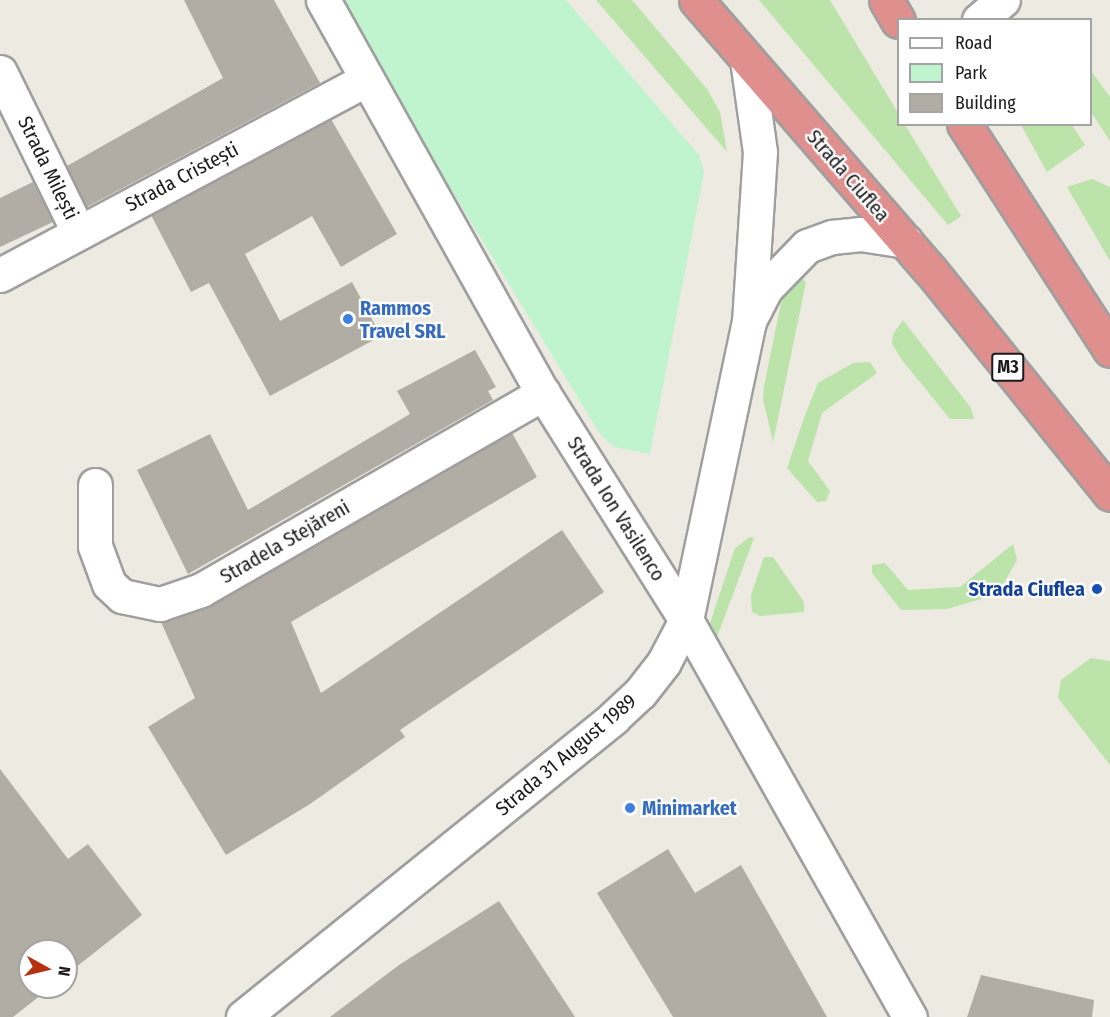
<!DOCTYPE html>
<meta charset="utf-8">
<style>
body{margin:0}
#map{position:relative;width:1110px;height:1017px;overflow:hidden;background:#eceae1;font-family:"Fira Sans Condensed",sans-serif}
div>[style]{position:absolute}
.grass>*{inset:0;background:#bbe3aa}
.park>*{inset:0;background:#c0f4cf}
.building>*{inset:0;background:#b1aca4}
.roads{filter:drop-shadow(2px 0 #9f9f9f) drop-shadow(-2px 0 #9f9f9f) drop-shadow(0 2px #9f9f9f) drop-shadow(0 -2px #9f9f9f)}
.minor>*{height:33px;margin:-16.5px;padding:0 16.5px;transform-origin:16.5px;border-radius:16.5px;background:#fff}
.highway>*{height:33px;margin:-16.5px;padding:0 16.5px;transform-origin:16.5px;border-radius:16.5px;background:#de8f8e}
.dots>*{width:16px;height:16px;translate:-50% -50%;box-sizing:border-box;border:3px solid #fff;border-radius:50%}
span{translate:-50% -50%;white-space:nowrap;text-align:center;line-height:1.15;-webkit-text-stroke:4.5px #fff;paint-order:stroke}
.shield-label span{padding:2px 4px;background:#fff;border:2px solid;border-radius:4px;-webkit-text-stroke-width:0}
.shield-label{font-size:18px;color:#1b1b1b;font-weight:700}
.street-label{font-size:20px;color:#1b1b1b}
.shop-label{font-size:20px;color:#366cbe;font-weight:700}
.left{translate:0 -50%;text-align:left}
.transit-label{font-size:20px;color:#164399;font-weight:700}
.right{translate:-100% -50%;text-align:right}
.legend{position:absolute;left:897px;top:18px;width:195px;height:108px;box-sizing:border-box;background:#fff;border:2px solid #a4a4a4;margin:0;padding:8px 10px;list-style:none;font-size:18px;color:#1b1b1b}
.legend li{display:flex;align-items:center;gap:12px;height:30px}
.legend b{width:30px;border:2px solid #a4a4a4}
.north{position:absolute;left:18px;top:939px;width:60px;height:60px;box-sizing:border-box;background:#fff;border:2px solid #a4a4a4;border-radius:50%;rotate:98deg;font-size:16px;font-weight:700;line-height:24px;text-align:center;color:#1b1b1b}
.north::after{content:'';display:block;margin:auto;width:21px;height:27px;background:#b63110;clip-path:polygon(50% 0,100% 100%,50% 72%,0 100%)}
</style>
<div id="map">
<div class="grass">
<i style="clip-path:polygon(596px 0,632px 0,707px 89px,720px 112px,727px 152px)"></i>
<i style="clip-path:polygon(759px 0,830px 0,898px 113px,898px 124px,905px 125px,961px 216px,948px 225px)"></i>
<i style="clip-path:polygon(1091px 71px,1110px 97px,1110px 141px,1091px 112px)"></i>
<i style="clip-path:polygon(1021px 125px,1072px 125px,1085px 145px,1047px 172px)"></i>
<i style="clip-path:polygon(1092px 179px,1110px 187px,1110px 261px,1067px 187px)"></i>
<i style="clip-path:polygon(801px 278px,806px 282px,773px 442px,763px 399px,764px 386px,782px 298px,793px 280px)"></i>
<i style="clip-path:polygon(903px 320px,971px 408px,974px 419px,950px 419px,902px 360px,892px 344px,893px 334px)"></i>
<i style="clip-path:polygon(870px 362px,877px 373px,822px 413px,808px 461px,830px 491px,826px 501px,817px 502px,787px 468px,804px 418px,818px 383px,853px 363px)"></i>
<i style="clip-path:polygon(750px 537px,754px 538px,717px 637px,710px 623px,735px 548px)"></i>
<i style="clip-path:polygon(1013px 544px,1017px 560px,1004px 583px,981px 599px,947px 609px,901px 610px,872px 573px,872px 565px,885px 563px,908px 590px,960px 587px)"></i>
<i style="clip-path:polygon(764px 557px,773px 557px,804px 602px,804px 612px,760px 616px,752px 612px,751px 595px)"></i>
<i style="clip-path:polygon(1091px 658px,1110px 661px,1110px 765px,1058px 698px,1061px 680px)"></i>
</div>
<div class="park">
<i style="clip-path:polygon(336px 0,566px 0,699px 155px,704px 172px,650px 454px,614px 447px,600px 434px)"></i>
</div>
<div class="building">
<i style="clip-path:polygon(184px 0,274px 0,320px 83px,87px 207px,67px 166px,223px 78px)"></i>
<i style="clip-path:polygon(331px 119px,397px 234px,341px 267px,312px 216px,245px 254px,280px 321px,352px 282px,381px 336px,270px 396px,209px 283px,191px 292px,151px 215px)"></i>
<i style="clip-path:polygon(33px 182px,53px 222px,0 247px,0 198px)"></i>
<i style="clip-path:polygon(475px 350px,496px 387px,488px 391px,493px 400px,188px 574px,137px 470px,210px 434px,248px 510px,410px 414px,397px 391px)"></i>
<i style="clip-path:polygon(512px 433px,537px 477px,291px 622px,321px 693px,562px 530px,604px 592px,400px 730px,405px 737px,310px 804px,226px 855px,148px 727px,195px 698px,161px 622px,210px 606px)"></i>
<i style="clip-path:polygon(0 769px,68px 859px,88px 844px,142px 915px,66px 975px,66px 951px,30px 951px,30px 987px,51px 987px,13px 1017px,0 1017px)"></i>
<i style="clip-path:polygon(668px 849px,695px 893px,741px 865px,827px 1017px,673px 1017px,597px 893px)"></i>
<i style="clip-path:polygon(499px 901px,575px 1017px,330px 1017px,399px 965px)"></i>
<i style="clip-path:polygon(981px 975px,1094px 1000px,1092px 1017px,967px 1017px)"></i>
</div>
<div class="roads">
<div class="minor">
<i style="left:323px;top:0;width:450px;rotate:60.8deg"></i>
<i style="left:543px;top:393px;width:268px;rotate:57.8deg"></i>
<i style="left:686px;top:620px;width:456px;rotate:60.6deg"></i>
<i style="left:979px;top:20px;width:31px;rotate:-40deg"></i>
<i style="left:0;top:72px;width:179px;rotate:63.9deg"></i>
<i style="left:0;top:275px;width:414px;rotate:-28.1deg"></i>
<i style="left:752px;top:315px;width:29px;rotate:-63deg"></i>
<i style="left:765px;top:289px;width:60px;rotate:-45.7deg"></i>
<i style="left:807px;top:246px;width:27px;rotate:-20deg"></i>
<i style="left:832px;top:237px;width:29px;rotate:-6deg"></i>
<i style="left:861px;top:234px;width:45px;rotate:9deg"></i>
<i style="left:95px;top:485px;width:61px;rotate:90deg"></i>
<i style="left:95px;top:546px;width:40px;rotate:69.8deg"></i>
<i style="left:109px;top:584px;width:18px;rotate:43deg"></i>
<i style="left:122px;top:596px;width:39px;rotate:12deg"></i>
<i style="left:160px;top:604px;width:43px;rotate:-18.9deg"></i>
<i style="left:201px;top:590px;width:395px;rotate:-29.9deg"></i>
<i style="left:243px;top:1017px;width:476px;rotate:-38.9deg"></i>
<i style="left:613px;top:718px;width:37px;rotate:-43deg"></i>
<i style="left:640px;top:693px;width:39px;rotate:-52deg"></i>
<i style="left:664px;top:662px;width:47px;rotate:-62.4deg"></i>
<i style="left:686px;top:620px;width:305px;rotate:-78.1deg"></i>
<i style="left:749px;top:322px;width:170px;rotate:-86.3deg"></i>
<i style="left:760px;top:152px;width:93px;rotate:-98deg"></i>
</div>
<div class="highway">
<i style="left:696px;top:0;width:359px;rotate:49.1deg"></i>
<i style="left:931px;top:271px;width:286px;rotate:51.2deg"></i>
<i style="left:886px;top:0;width:24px;rotate:60deg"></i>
<i style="left:964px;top:124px;width:269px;rotate:57.1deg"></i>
</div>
</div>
<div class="dots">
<i style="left:348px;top:319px;background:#3f7fe0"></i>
<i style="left:1097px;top:589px;background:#1a4fb4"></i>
<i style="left:630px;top:808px;background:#3f7fe0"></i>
</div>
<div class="shield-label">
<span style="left:1008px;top:367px">M3</span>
</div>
<div class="street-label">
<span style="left:48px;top:168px;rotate:64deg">Strada Milești</span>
<span style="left:848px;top:176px;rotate:49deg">Strada Ciuflea</span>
<span style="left:182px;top:177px;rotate:-28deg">Strada Cristești</span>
<span style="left:616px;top:509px;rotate:58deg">Strada Ion Vasilenco</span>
<span style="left:285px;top:542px;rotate:-30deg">Stradela Stejăreni</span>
<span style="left:566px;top:755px;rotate:-40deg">Strada 31 August 1989</span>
</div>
<div class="shop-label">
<span class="left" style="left:360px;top:320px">Rammos<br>Travel SRL</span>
<span class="left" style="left:642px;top:808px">Minimarket</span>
</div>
<div class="transit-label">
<span class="right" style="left:1085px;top:589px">Strada Ciuflea</span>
</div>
<ul class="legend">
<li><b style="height:8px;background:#fff"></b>Road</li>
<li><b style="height:16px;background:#c0f4cf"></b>Park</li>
<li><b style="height:16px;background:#b1aca4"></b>Building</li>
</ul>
<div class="north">N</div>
</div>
